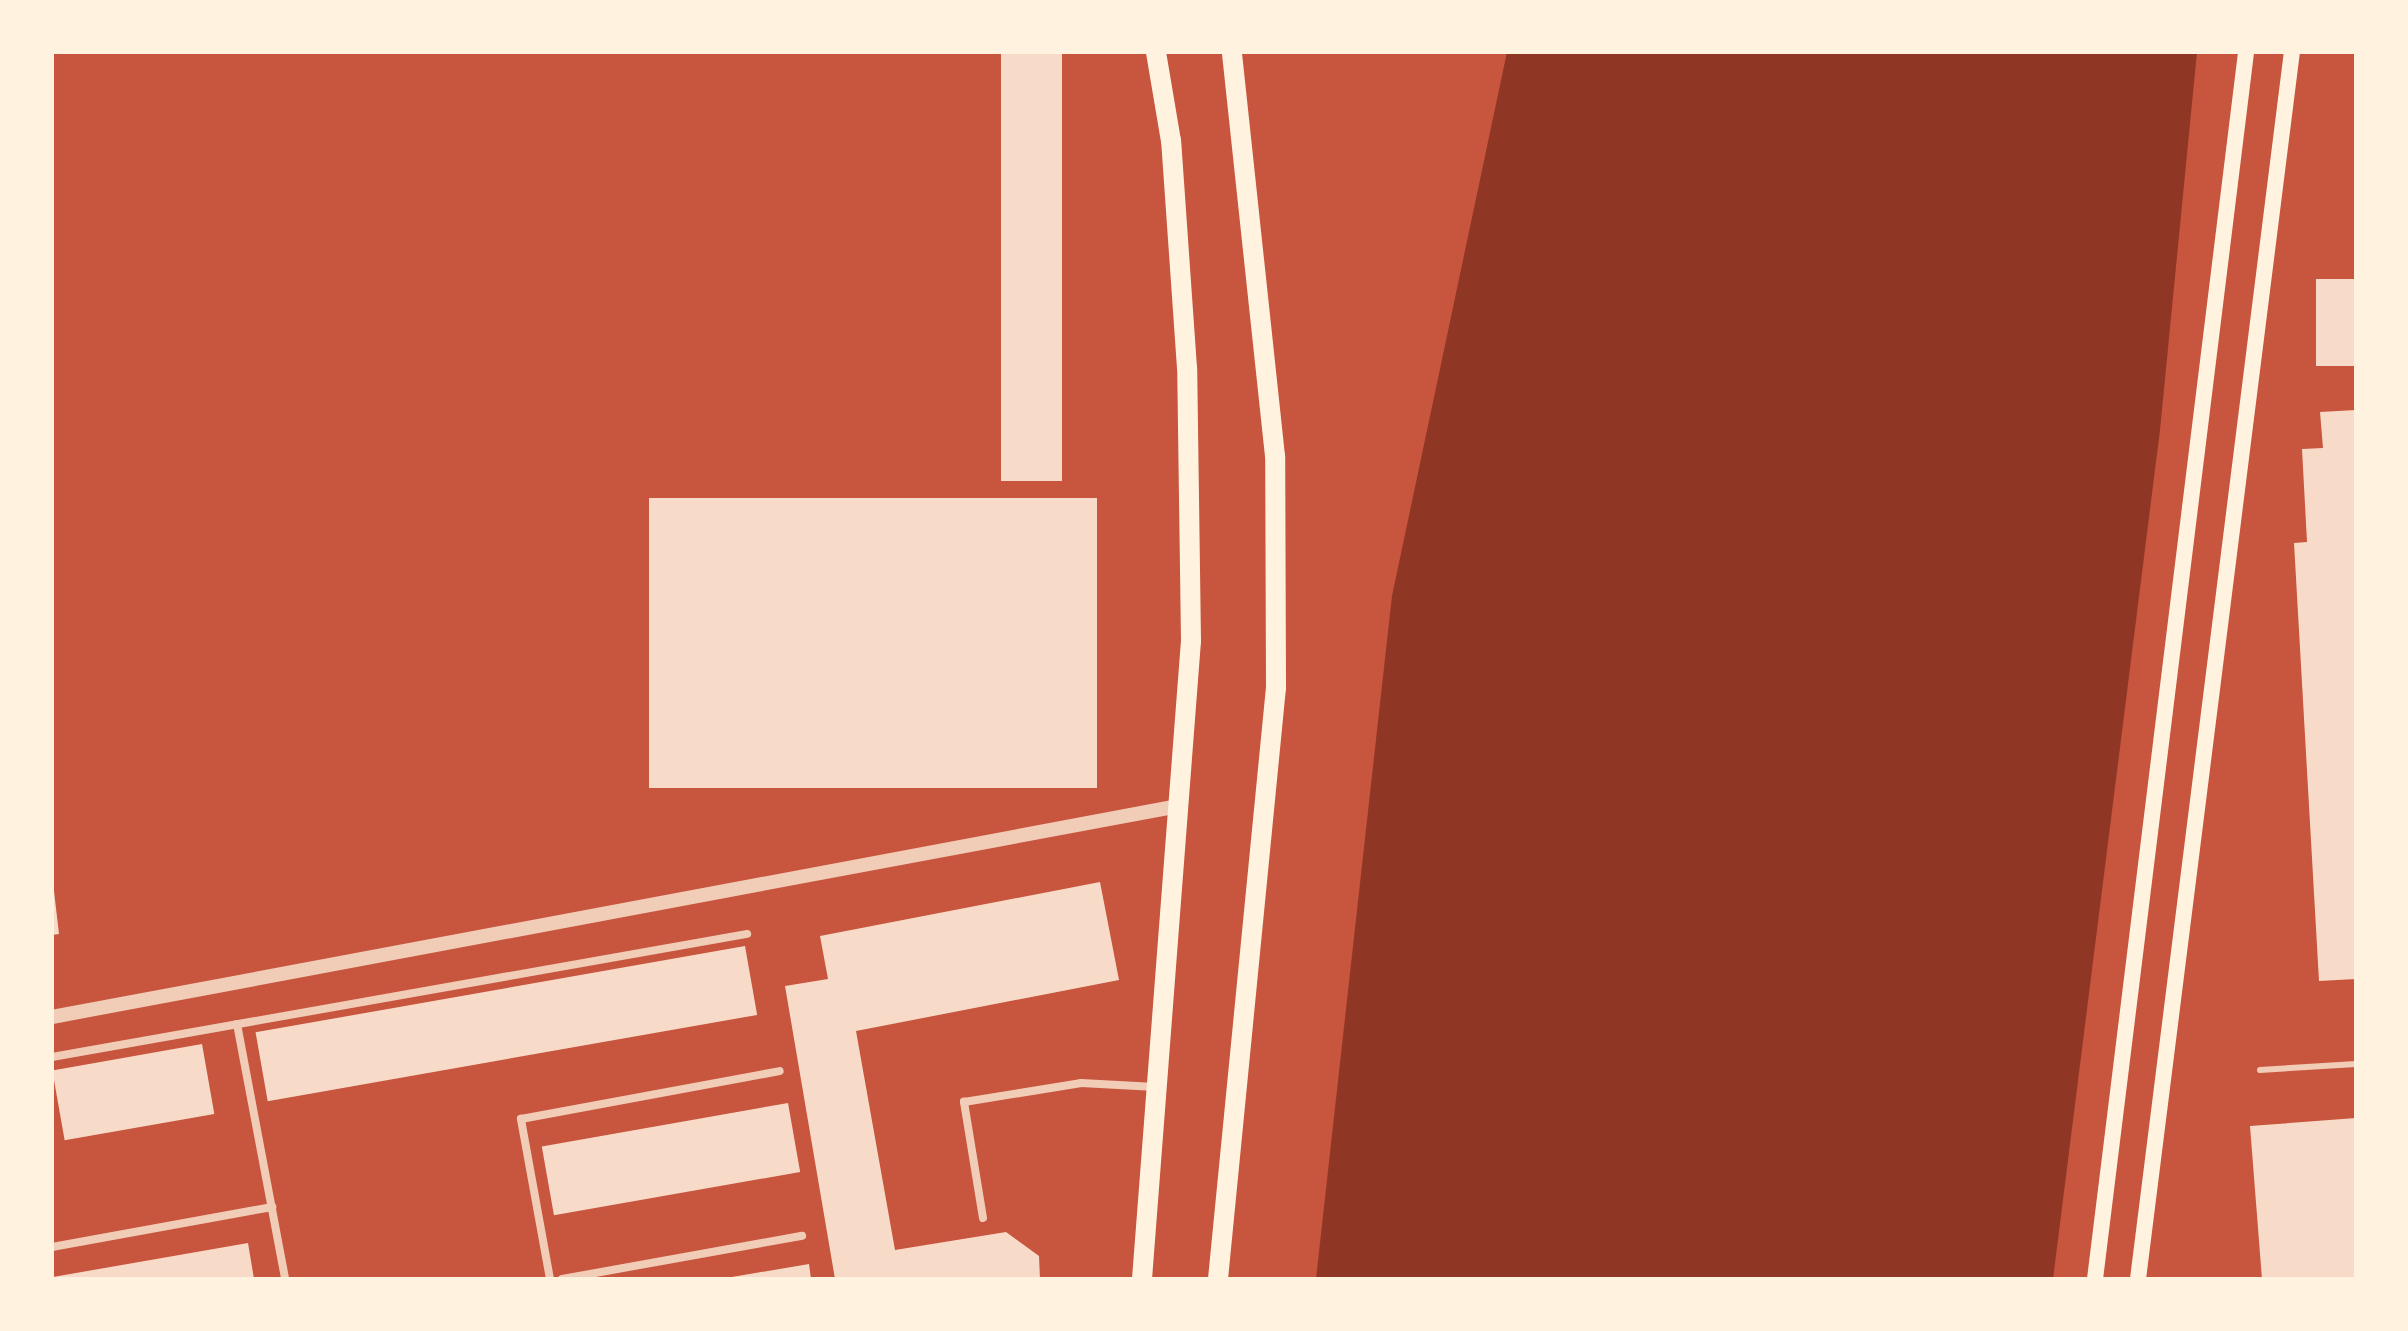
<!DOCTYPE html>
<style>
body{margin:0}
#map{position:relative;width:2408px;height:1331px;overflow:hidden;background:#c8553d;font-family:Commissioner,sans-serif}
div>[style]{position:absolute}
.water>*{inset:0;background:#8f3625}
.building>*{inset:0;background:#f7dbc8;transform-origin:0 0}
.service>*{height:6px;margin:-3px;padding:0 3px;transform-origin:3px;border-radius:3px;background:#f1ccb7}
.minor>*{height:8px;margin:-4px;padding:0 4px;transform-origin:4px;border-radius:4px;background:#f1ccb7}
.tertiary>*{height:14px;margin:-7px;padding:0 7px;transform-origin:7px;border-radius:7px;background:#f1ccb7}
.secondary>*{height:16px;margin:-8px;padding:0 8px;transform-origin:8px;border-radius:8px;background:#fff3e0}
.primary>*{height:20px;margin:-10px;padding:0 10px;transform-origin:10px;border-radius:10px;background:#fff3e0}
span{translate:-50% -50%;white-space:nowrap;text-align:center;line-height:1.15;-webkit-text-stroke:6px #fff3e0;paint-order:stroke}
.frame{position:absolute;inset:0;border:54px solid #fff3e0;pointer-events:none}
</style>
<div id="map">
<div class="water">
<i style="clip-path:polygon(1507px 52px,2197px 52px,2160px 430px,2053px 1279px,1316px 1279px,1392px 596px)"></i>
</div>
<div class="building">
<i style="left:1001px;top:52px;width:61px;height:429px"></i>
<i style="left:2356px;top:279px;width:87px;height:40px;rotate:90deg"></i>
<i style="clip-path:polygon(2356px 410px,2356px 979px,2319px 981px,2294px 543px,2307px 542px,2302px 449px,2323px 448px,2320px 412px)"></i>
<i style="left:1097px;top:498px;width:290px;height:448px;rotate:90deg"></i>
<i style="clip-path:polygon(1100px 882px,1119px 980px,856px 1031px,895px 1250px,1006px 1232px,1039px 1256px,1040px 1279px,835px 1279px,785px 986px,828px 979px,820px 936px)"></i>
<i style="clip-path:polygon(54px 891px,59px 934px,52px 935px,52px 892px)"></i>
<i style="left:745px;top:946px;width:70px;height:497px;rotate:80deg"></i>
<i style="left:202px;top:1044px;width:71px;height:152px;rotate:80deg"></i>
<i style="left:788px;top:1103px;width:70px;height:250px;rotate:80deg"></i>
<i style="clip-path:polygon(2356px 1118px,2356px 1279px,2262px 1279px,2250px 1126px)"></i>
<i style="clip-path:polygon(248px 1243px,254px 1279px,53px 1279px,53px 1277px)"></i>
<i style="clip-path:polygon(809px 1264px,811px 1279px,733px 1279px,732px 1277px)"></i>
</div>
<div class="service">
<i style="left:2260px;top:1070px;width:96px;rotate:-3.6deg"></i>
</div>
<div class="minor">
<i style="left:237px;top:1024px;width:259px;rotate:79.3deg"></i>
<i style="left:52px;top:1057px;width:706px;rotate:-10.04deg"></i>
<i style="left:983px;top:1218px;width:118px;rotate:-99.3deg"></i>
<i style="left:964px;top:1102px;width:119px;rotate:-9.2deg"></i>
<i style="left:1081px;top:1083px;width:75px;rotate:3.1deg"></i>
<i style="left:52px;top:1247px;width:224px;rotate:-10.3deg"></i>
<i style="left:550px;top:1279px;width:163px;rotate:-100.3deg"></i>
<i style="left:521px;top:1119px;width:263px;rotate:-10.5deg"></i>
<i style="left:562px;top:1279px;width:244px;rotate:-10.2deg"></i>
</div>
<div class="tertiary">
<i style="left:52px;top:1017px;width:1146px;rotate:-10.61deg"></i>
</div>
<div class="secondary">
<i style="left:2095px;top:1279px;width:1236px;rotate:-82.98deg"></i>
<i style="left:2138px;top:1279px;width:1237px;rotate:-82.85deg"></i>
</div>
<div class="primary">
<i style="left:1142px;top:1279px;width:640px;rotate:-85.61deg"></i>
<i style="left:1191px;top:641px;width:273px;rotate:-90.8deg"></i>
<i style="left:1187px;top:368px;width:228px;rotate:-94deg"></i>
<i style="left:1171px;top:141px;width:90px;rotate:-99.6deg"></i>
<i style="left:1218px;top:1279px;width:594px;rotate:-84.4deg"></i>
<i style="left:1276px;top:688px;width:232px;rotate:-90.2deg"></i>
<i style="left:1275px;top:456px;width:406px;rotate:-96.1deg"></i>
</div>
<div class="frame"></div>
</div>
